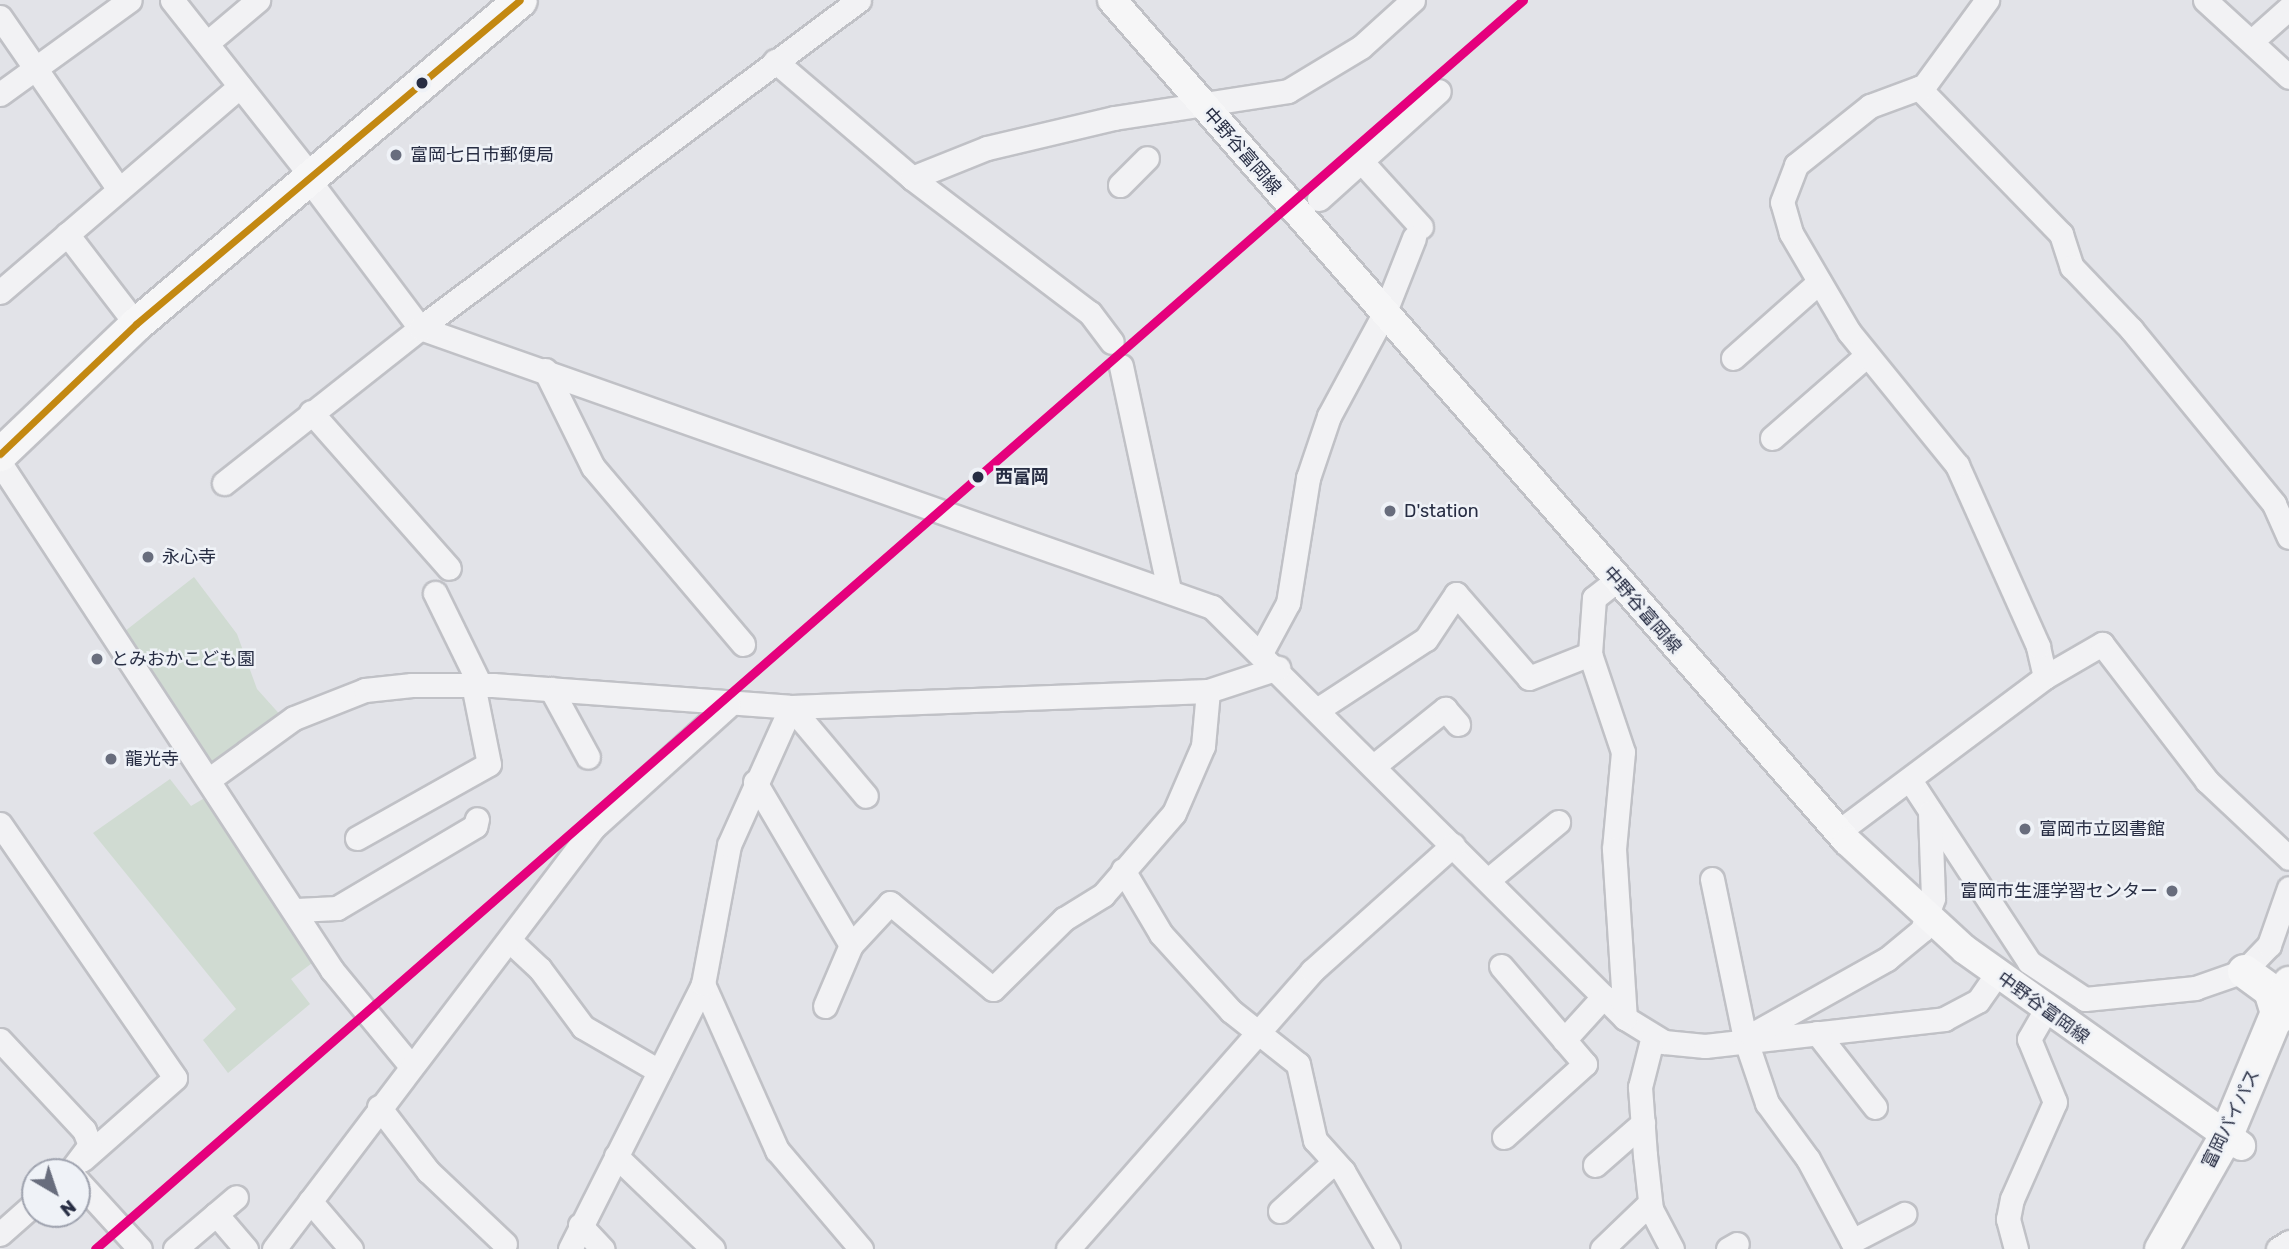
<!DOCTYPE html>
<meta charset="utf-8">
<style>
body{margin:0}
#map{position:relative;width:2289px;height:1249px;overflow:hidden;background:#e2e3e8;font-family:Rubik,"Noto Sans JP",sans-serif}
div>[style]{position:absolute}
.green>*{inset:0;background:#d0dbd2}
.roads{filter:drop-shadow(2px 0 #c0c1c6) drop-shadow(-2px 0 #c0c1c6) drop-shadow(0 2px #c0c1c6) drop-shadow(0 -2px #c0c1c6)}
.minor>*{height:23px;margin:-11.5px;padding:0 11.5px;transform-origin:11.5px;border-radius:11.5px;background:#f2f2f4}
.major>*{height:28px;margin:-14px;padding:0 14px;transform-origin:14px;border-radius:14px;background:#f6f6f7}
.highway>*{height:33px;margin:-16.5px;padding:0 16.5px;transform-origin:16.5px;border-radius:16.5px;background:#f6f6f7}
.bus-1>*{height:7px;margin:-3.5px;padding:0 3.5px;transform-origin:3.5px;border-radius:3.5px;background:#c38811}
.rail-1>*{height:9px;margin:-4.5px;padding:0 4.5px;transform-origin:4.5px;border-radius:4.5px;background:#e5007d}
.dots>*{width:19px;height:19px;translate:-50% -50%;box-sizing:border-box;border:4px solid #eff2f7;border-radius:50%}
span{translate:-50% -50%;white-space:nowrap;text-align:center;line-height:1.15;-webkit-text-stroke:5px #eff2f7;paint-order:stroke}
.street-label{font-size:18px;color:#272d43}
.poi-label{font-size:18px;color:#272d43}
.left{translate:0 -50%;text-align:left}
.right{translate:-100% -50%;text-align:right}
.stop-label{font-size:18px;color:#272d43;font-weight:700}
.north{position:absolute;left:21px;top:1158px;width:70px;height:70px;box-sizing:border-box;background:#eff2f7;border:2px solid #9fa3af;border-radius:50%;rotate:141deg;font-size:19px;font-weight:700;line-height:28px;text-align:center;color:#272d43}
.north::after{content:'';display:block;margin:auto;width:24px;height:32px;background:#686d7d;clip-path:polygon(50% 0,100% 100%,50% 72%,0 100%)}
</style>
<div id="map">
<div class="green">
<i style="clip-path:polygon(194px 577px,237px 634px,257px 689px,283px 718px,213px 769px,120px 635px)"></i>
<i style="clip-path:polygon(170px 779px,191px 806px,213px 793px,320px 957px,291px 979px,310px 1004px,228px 1073px,203px 1040px,236px 1009px,93px 833px)"></i>
</div>
<div class="roads">
<div class="minor">
<i style="left:172px;top:0;width:226px;rotate:51.7deg"></i>
<i style="left:2205px;top:0;width:114px;rotate:42.5deg"></i>
<i style="left:0;top:17px;width:208px;rotate:55.4deg"></i>
<i style="left:2253px;top:40px;width:48px;rotate:-41.6deg"></i>
<i style="left:207px;top:43px;width:67px;rotate:-40.1deg"></i>
<i style="left:775px;top:61px;width:180px;rotate:40.5deg"></i>
<i style="left:912px;top:178px;width:223px;rotate:37.2deg"></i>
<i style="left:1090px;top:313px;width:36px;rotate:53deg"></i>
<i style="left:1919px;top:88px;width:204px;rotate:45.8deg"></i>
<i style="left:2061px;top:234px;width:35px;rotate:72deg"></i>
<i style="left:2072px;top:267px;width:86px;rotate:46.4deg"></i>
<i style="left:2131px;top:329px;width:226px;rotate:50.7deg"></i>
<i style="left:2274px;top:504px;width:36px;rotate:66deg"></i>
<i style="left:0;top:94px;width:160px;rotate:-35.9deg"></i>
<i style="left:1361px;top:161px;width:89px;rotate:47.7deg"></i>
<i style="left:912px;top:178px;width:81px;rotate:-21.8deg"></i>
<i style="left:987px;top:148px;width:130px;rotate:-13.3deg"></i>
<i style="left:1114px;top:118px;width:176px;rotate:-8.8deg"></i>
<i style="left:1288px;top:91px;width:85px;rotate:-31.1deg"></i>
<i style="left:1361px;top:47px;width:70px;rotate:-42.1deg"></i>
<i style="left:309px;top:180px;width:185px;rotate:53.1deg"></i>
<i style="left:420px;top:328px;width:840px;rotate:19.41deg"></i>
<i style="left:1212px;top:607px;width:583px;rotate:44.86deg"></i>
<i style="left:1625px;top:1018px;width:46px;rotate:31.6deg"></i>
<i style="left:1664px;top:1042px;width:41px;rotate:5.6deg"></i>
<i style="left:1705px;top:1046px;width:241px;rotate:-6.4deg"></i>
<i style="left:1944px;top:1019px;width:38px;rotate:-28deg"></i>
<i style="left:1978px;top:1001px;width:33px;rotate:-55deg"></i>
<i style="left:1120px;top:185px;width:38px;rotate:-45deg"></i>
<i style="left:1319px;top:199px;width:161px;rotate:-42deg"></i>
<i style="left:67px;top:234px;width:113px;rotate:52.5deg"></i>
<i style="left:0;top:292px;width:316px;rotate:-40.6deg"></i>
<i style="left:1733px;top:358px;width:115px;rotate:-41.5deg"></i>
<i style="left:1121px;top:366px;width:228px;rotate:77.9deg"></i>
<i style="left:545px;top:370px;width:108px;rotate:63.7deg"></i>
<i style="left:593px;top:467px;width:232px;rotate:49.7deg"></i>
<i style="left:311px;top:412px;width:208px;rotate:48.5deg"></i>
<i style="left:1772px;top:438px;width:126px;rotate:-41.1deg"></i>
<i style="left:0;top:463px;width:606px;rotate:56.78deg"></i>
<i style="left:332px;top:970px;width:123px;rotate:50.6deg"></i>
<i style="left:224px;top:483px;width:250px;rotate:-38.3deg"></i>
<i style="left:420px;top:328px;width:548px;rotate:-36.77deg"></i>
<i style="left:1617px;top:580px;width:29px;rotate:142deg"></i>
<i style="left:1594px;top:598px;width:56px;rotate:94.1deg"></i>
<i style="left:1590px;top:654px;width:103px;rotate:71.4deg"></i>
<i style="left:1623px;top:752px;width:97px;rotate:95.3deg"></i>
<i style="left:1614px;top:849px;width:169px;rotate:86.3deg"></i>
<i style="left:435px;top:593px;width:102px;rotate:63.9deg"></i>
<i style="left:1262px;top:651px;width:55px;rotate:-61.6deg"></i>
<i style="left:1288px;top:603px;width:127px;rotate:-80.9deg"></i>
<i style="left:1308px;top:478px;width:65px;rotate:-71.3deg"></i>
<i style="left:1329px;top:416px;width:116px;rotate:-61.7deg"></i>
<i style="left:1384px;top:314px;width:82px;rotate:-68.5deg"></i>
<i style="left:2045px;top:677px;width:66px;rotate:-30.1deg"></i>
<i style="left:2102px;top:644px;width:173px;rotate:52.5deg"></i>
<i style="left:2207px;top:781px;width:112px;rotate:43.2deg"></i>
<i style="left:551px;top:689px;width:77px;rotate:61.4deg"></i>
<i style="left:1320px;top:708px;width:126px;rotate:-33.1deg"></i>
<i style="left:1426px;top:639px;width:54px;rotate:-56.3deg"></i>
<i style="left:1456px;top:594px;width:111px;rotate:49deg"></i>
<i style="left:1529px;top:678px;width:66px;rotate:-21.5deg"></i>
<i style="left:1375px;top:765px;width:90px;rotate:-38.7deg"></i>
<i style="left:1445px;top:709px;width:20px;rotate:49deg"></i>
<i style="left:211px;top:778px;width:102px;rotate:-35.9deg"></i>
<i style="left:294px;top:718px;width:76px;rotate:-21.5deg"></i>
<i style="left:365px;top:690px;width:47px;rotate:-6.1deg"></i>
<i style="left:412px;top:685px;width:81px"></i>
<i style="left:493px;top:685px;width:299px;rotate:4.2deg"></i>
<i style="left:791px;top:707px;width:417px;rotate:-2.2deg"></i>
<i style="left:1208px;top:691px;width:74px;rotate:-18.2deg"></i>
<i style="left:1910px;top:780px;width:217px;rotate:56.8deg"></i>
<i style="left:2029px;top:962px;width:67px;rotate:33.5deg"></i>
<i style="left:2085px;top:999px;width:111px;rotate:-5.7deg"></i>
<i style="left:2195px;top:988px;width:52px;rotate:-19.1deg"></i>
<i style="left:2244px;top:971px;width:36px;rotate:-46deg"></i>
<i style="left:2269px;top:945px;width:60px;rotate:-70.7deg"></i>
<i style="left:755px;top:782px;width:189px;rotate:59.5deg"></i>
<i style="left:0;top:824px;width:308px;rotate:55.4deg"></i>
<i style="left:175px;top:1078px;width:123px;rotate:138.6deg"></i>
<i style="left:1838px;top:832px;width:259px;rotate:-36.8deg"></i>
<i style="left:2045px;top:677px;width:32px;rotate:-103deg"></i>
<i style="left:2038px;top:646px;width:198px;rotate:-114.1deg"></i>
<i style="left:1957px;top:465px;width:171px;rotate:-129.1deg"></i>
<i style="left:1849px;top:332px;width:115px;rotate:-120.4deg"></i>
<i style="left:1791px;top:233px;width:32px;rotate:-106deg"></i>
<i style="left:1782px;top:202px;width:40px;rotate:-69deg"></i>
<i style="left:1796px;top:165px;width:95px;rotate:-38.6deg"></i>
<i style="left:1870px;top:106px;width:58px;rotate:-20.3deg"></i>
<i style="left:1924px;top:86px;width:107px;rotate:-53.8deg"></i>
<i style="left:357px;top:838px;width:151px;rotate:-29.3deg"></i>
<i style="left:489px;top:764px;width:81px;rotate:-101.4deg"></i>
<i style="left:1123px;top:870px;width:74px;rotate:59.3deg"></i>
<i style="left:1161px;top:934px;width:104px;rotate:47.7deg"></i>
<i style="left:1231px;top:1011px;width:85px;rotate:38.3deg"></i>
<i style="left:1298px;top:1064px;width:78px;rotate:77.4deg"></i>
<i style="left:1315px;top:1140px;width:42px;rotate:47.9deg"></i>
<i style="left:1343px;top:1171px;width:90px;rotate:60deg"></i>
<i style="left:1712px;top:879px;width:162px;rotate:78.3deg"></i>
<i style="left:1745px;top:1038px;width:69px;rotate:71.3deg"></i>
<i style="left:1767px;top:1103px;width:69px;rotate:53.8deg"></i>
<i style="left:1808px;top:1159px;width:93px;rotate:61.8deg"></i>
<i style="left:1852px;top:1241px;width:59px;rotate:-27.4deg"></i>
<i style="left:1488px;top:880px;width:91px;rotate:-39.6deg"></i>
<i style="left:297px;top:910px;width:40px;rotate:-2.9deg"></i>
<i style="left:337px;top:908px;width:161px;rotate:-30.7deg"></i>
<i style="left:475px;top:826px;width:7px;rotate:-74deg"></i>
<i style="left:509px;top:940px;width:42px;rotate:43.1deg"></i>
<i style="left:540px;top:969px;width:72px;rotate:53.4deg"></i>
<i style="left:583px;top:1027px;width:88px;rotate:30.1deg"></i>
<i style="left:1501px;top:966px;width:129px;rotate:49.4deg"></i>
<i style="left:1585px;top:1064px;width:109px;rotate:138deg"></i>
<i style="left:703px;top:984px;width:182px;rotate:66deg"></i>
<i style="left:777px;top:1150px;width:130px;rotate:49.7deg"></i>
<i style="left:825px;top:1006px;width:66px;rotate:-66.9deg"></i>
<i style="left:851px;top:945px;width:57px;rotate:-47.1deg"></i>
<i style="left:890px;top:903px;width:134px;rotate:39.9deg"></i>
<i style="left:993px;top:989px;width:100px;rotate:-44.6deg"></i>
<i style="left:1064px;top:919px;width:46px;rotate:-31.6deg"></i>
<i style="left:1103px;top:895px;width:108px;rotate:-49.1deg"></i>
<i style="left:1174px;top:813px;width:73px;rotate:-66.6deg"></i>
<i style="left:1203px;top:746px;width:55px;rotate:-84.8deg"></i>
<i style="left:1817px;top:1033px;width:94px;rotate:51.9deg"></i>
<i style="left:1751px;top:1035px;width:156px;rotate:-29.2deg"></i>
<i style="left:1887px;top:959px;width:45px;rotate:-39.6deg"></i>
<i style="left:1922px;top:930px;width:34px;rotate:-71deg"></i>
<i style="left:1933px;top:898px;width:86px;rotate:-92deg"></i>
<i style="left:1653px;top:1036px;width:53px;rotate:104.3deg"></i>
<i style="left:1640px;top:1087px;width:68px;rotate:85.8deg"></i>
<i style="left:1645px;top:1155px;width:54px;rotate:83.7deg"></i>
<i style="left:1651px;top:1209px;width:45px;rotate:62.3deg"></i>
<i style="left:0;top:1040px;width:123px;rotate:47deg"></i>
<i style="left:84px;top:1130px;width:16px;rotate:68deg"></i>
<i style="left:90px;top:1145px;width:34px;rotate:127deg"></i>
<i style="left:1564px;top:1040px;width:59px;rotate:-47.7deg"></i>
<i style="left:379px;top:1107px;width:81px;rotate:52.6deg"></i>
<i style="left:428px;top:1171px;width:106px;rotate:43.5deg"></i>
<i style="left:616px;top:1156px;width:134px;rotate:43.8deg"></i>
<i style="left:1595px;top:1165px;width:64px;rotate:-41.2deg"></i>
<i style="left:77px;top:1180px;width:93px;rotate:47.6deg"></i>
<i style="left:310px;top:1201px;width:63px;rotate:49.5deg"></i>
<i style="left:1280px;top:1211px;width:73px;rotate:-42.2deg"></i>
<i style="left:216px;top:1214px;width:46px;rotate:49.4deg"></i>
<i style="left:580px;top:1225px;width:33px;rotate:47deg"></i>
<i style="left:0;top:1234px;width:47px;rotate:-41.5deg"></i>
<i style="left:175px;top:1249px;width:80px;rotate:-40.4deg"></i>
<i style="left:274px;top:1249px;width:530px;rotate:-52.83deg"></i>
<i style="left:594px;top:827px;width:181px;rotate:-42.1deg"></i>
<i style="left:570px;top:1249px;width:297px;rotate:-63.3deg"></i>
<i style="left:703px;top:984px;width:141px;rotate:-79.4deg"></i>
<i style="left:729px;top:845px;width:151px;rotate:-65.8deg"></i>
<i style="left:791px;top:707px;width:116px;rotate:49.9deg"></i>
<i style="left:1068px;top:1249px;width:370px;rotate:-48.7deg"></i>
<i style="left:1312px;top:971px;width:189px;rotate:-41.8deg"></i>
<i style="left:1602px;top:1249px;width:66px;rotate:-43.8deg"></i>
<i style="left:1728px;top:1249px;width:10px;rotate:-29deg"></i>
<i style="left:2016px;top:1249px;width:31px;rotate:-105deg"></i>
<i style="left:2008px;top:1219px;width:20px;rotate:-79deg"></i>
<i style="left:2012px;top:1199px;width:106px;rotate:-66.1deg"></i>
<i style="left:2055px;top:1102px;width:68px;rotate:-112.4deg"></i>
<i style="left:2029px;top:1039px;width:34px;rotate:-60deg"></i>
<i style="left:2278px;top:1249px;width:13px;rotate:-32deg"></i>
</div>
<div class="major">
<i style="left:1112px;top:0;width:1117px;rotate:48.85deg"></i>
<i style="left:1847px;top:841px;width:159px;rotate:42.7deg"></i>
<i style="left:1964px;top:949px;width:340px;rotate:35.4deg"></i>
</div>
<div class="highway">
<i style="left:0;top:454px;width:188px;rotate:-43.7deg"></i>
<i style="left:136px;top:324px;width:502px;rotate:-40.16deg"></i>
<i style="left:2244px;top:971px;width:32px;rotate:36deg"></i>
<i style="left:2270px;top:990px;width:28px;rotate:73deg"></i>
<i style="left:2161px;top:1249px;width:129px;rotate:-60.3deg"></i>
<i style="left:2225px;top:1137px;width:167px;rotate:-67.4deg"></i>
</div>
</div>
<div class="bus-1">
<i style="left:0;top:454px;width:188px;rotate:-43.7deg"></i>
<i style="left:136px;top:324px;width:502px;rotate:-40.16deg"></i>
</div>
<div class="rail-1">
<i style="left:95px;top:1249px;width:1897px;rotate:-41.17deg"></i>
</div>
<div class="dots">
<i style="left:422px;top:83px;background:#272d43"></i>
<i style="left:396px;top:155px;background:#686d7d"></i>
<i style="left:978px;top:477px;background:#272d43"></i>
<i style="left:1390px;top:511px;background:#686d7d"></i>
<i style="left:148px;top:557px;background:#686d7d"></i>
<i style="left:97px;top:659px;background:#686d7d"></i>
<i style="left:111px;top:759px;background:#686d7d"></i>
<i style="left:2025px;top:829px;background:#686d7d"></i>
<i style="left:2172px;top:891px;background:#686d7d"></i>
</div>
<div class="street-label">
<span style="left:1242px;top:151px;rotate:49deg">中野谷富岡線</span>
<span style="left:1642px;top:610px;rotate:49deg">中野谷富岡線</span>
<span style="left:2043px;top:1008px;rotate:36deg">中野谷富岡線</span>
<span style="left:2231px;top:1119px;rotate:-64deg">富岡バイパス</span>
</div>
<div class="poi-label">
<span class="left" style="left:410px;top:155px">富岡七日市郵便局</span>
<span class="left" style="left:1404px;top:511px">D'station</span>
<span class="left" style="left:162px;top:557px">永心寺</span>
<span class="left" style="left:111px;top:659px">とみおかこども園</span>
<span class="left" style="left:125px;top:759px">龍光寺</span>
<span class="left" style="left:2039px;top:829px">富岡市立図書館</span>
<span class="right" style="left:2158px;top:891px">富岡市生涯学習センター</span>
</div>
<div class="stop-label">
<span class="left" style="left:995px;top:477px">西富岡</span>
</div>
<div class="north">N</div>
</div>
